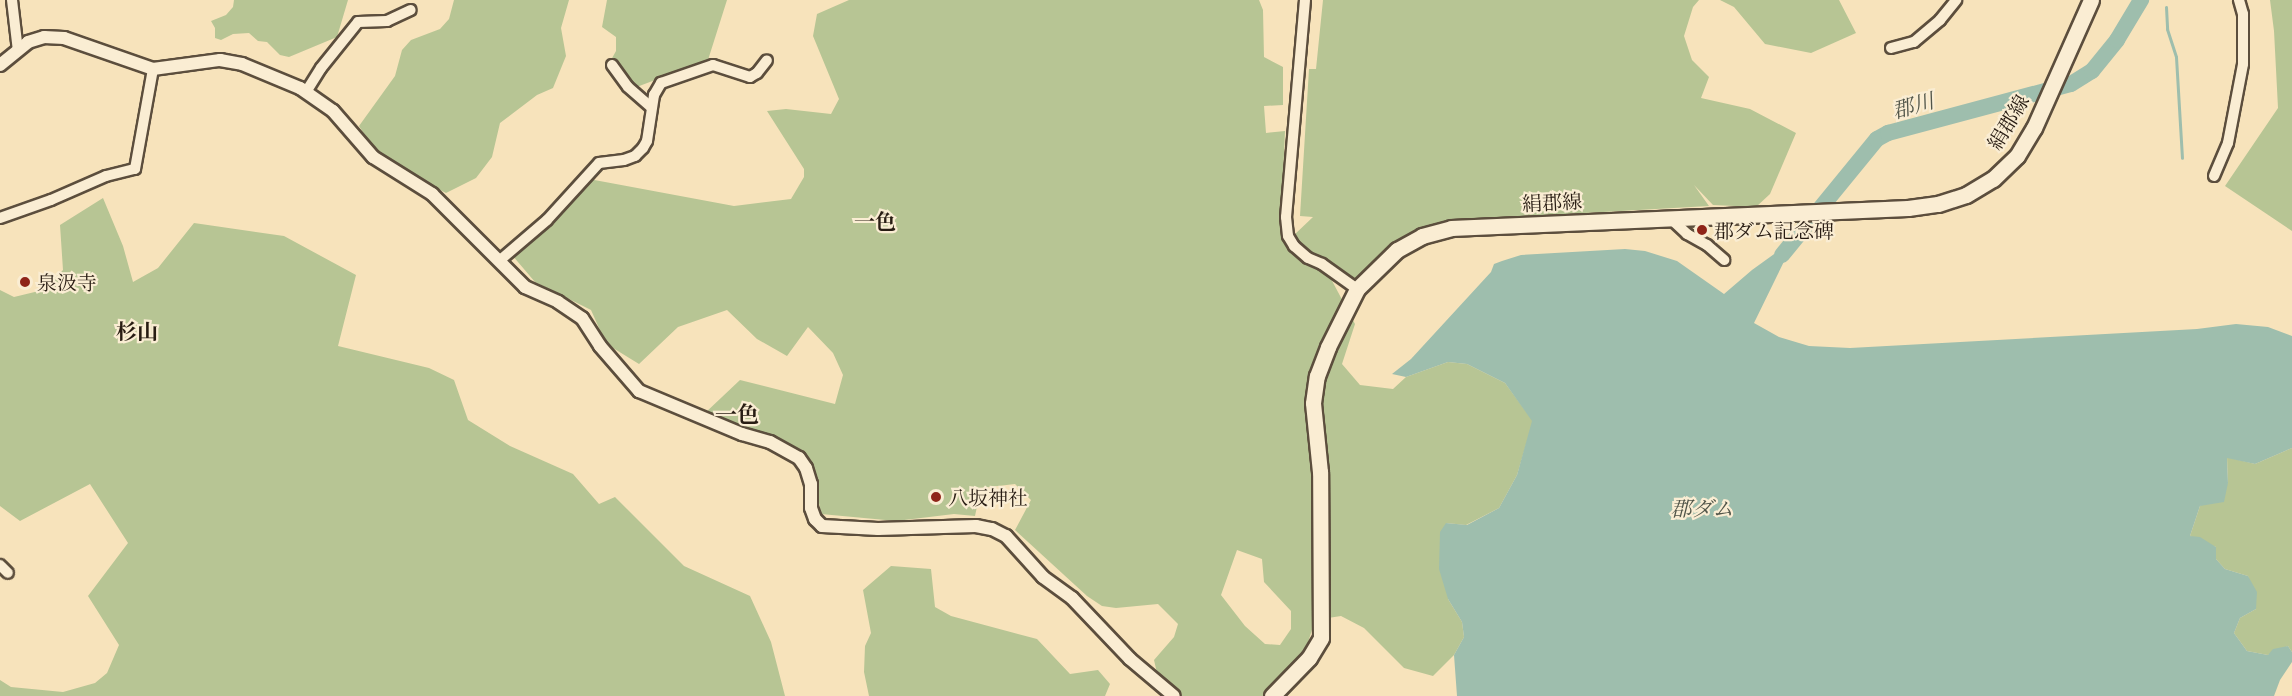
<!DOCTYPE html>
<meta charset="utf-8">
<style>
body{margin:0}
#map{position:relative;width:2292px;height:696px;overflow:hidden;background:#f7e3bb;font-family:"Gentium Book Plus","Noto Serif JP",serif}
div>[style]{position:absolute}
.green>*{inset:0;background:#b7c594}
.water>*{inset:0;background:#9ebead}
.stream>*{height:3px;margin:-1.5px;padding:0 1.5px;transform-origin:1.5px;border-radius:1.5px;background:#9ebead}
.river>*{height:16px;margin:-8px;padding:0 8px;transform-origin:8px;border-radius:8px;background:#9ebead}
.roads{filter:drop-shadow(2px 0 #5c4e3d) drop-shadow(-2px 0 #5c4e3d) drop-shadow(0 2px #5c4e3d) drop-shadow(0 -2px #5c4e3d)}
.minor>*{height:10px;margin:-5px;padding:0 5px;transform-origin:5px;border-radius:5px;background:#faedd3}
.tertiary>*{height:12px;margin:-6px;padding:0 6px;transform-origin:6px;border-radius:6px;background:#faedd3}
.secondary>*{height:15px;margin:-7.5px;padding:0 7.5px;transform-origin:7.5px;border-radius:7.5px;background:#faedd3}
.dots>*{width:16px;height:16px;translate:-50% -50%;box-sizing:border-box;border:3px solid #faedd3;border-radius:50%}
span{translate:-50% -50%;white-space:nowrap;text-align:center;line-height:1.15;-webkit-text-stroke:4.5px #faedd3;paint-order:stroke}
.street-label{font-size:20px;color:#281c13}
.poi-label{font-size:20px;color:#281c13}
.left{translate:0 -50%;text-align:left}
.water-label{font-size:21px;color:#515549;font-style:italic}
.neighbourhood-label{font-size:21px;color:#281c13;font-weight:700}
.quarter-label{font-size:22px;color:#281c13;font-weight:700}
</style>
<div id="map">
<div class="green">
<i style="clip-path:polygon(234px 0,348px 0,337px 37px,289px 57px,280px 55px,267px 42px,258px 41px,249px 33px,233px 34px,221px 40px,215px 38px,215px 28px,211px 21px,226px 15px,233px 7px)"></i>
<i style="clip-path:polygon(454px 0,569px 0,561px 28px,566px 56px,553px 88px,537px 95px,500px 123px,492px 157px,476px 178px,446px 193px,390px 164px,371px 145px,359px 126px,395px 76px,402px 50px,411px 40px,440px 29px,449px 19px)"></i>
<i style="clip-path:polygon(607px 0,727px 0,708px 60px,634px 88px,611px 60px,616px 51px,616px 37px,602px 27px)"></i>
<i style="clip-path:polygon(evenodd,849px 0,1259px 0,1263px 10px,1264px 57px,1283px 67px,1283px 105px,1264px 106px,1266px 133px,1285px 131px,1282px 202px,1286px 235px,1295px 254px,1330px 277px,1355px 324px,1342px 364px,1360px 385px,1393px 389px,1406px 377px,1448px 362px,1467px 364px,1505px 383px,1533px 421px,1517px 475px,1499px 508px,1466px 525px,1446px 523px,1448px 599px,1462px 622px,1464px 637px,1454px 655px,1433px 676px,1404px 668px,1364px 628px,1341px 616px,1315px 620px,1306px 649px,1265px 696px,1182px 696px,1157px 673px,1154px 660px,1174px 637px,1178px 624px,1158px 604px,1116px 608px,1102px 606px,1087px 596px,1015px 530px,1031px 500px,1015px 484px,981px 488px,975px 516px,954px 514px,896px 521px,821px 514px,811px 460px,784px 441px,704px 414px,740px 380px,835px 404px,843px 375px,833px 353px,808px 327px,787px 356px,757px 339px,727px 310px,678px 327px,639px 364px,613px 348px,603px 337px,591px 310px,535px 282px,512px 255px,556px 201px,572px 186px,589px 179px,734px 206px,791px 199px,804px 177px,804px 169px,767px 111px,786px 109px,831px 114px,839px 99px,813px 36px,817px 14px,849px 0,1237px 550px,1262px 559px,1264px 582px,1291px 611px,1291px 629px,1280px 645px,1265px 644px,1245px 626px,1221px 595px,1237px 550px)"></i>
<i style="clip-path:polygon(1323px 0,1699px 0,1693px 7px,1684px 36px,1692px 60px,1709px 77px,1701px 98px,1750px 109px,1796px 133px,1770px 194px,1756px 207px,1713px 205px,1694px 185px,1709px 206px,1463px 220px,1412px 235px,1378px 258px,1357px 283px,1307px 253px,1293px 236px,1313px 217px,1300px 216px,1309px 69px,1316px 69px)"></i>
<i style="clip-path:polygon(1720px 0,1839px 0,1856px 33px,1811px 53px,1765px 44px,1734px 7px)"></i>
<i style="clip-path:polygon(2270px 0,2292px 0,2292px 231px,2225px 186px,2278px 108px,2274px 31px)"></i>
<i style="clip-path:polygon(103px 198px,123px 246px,133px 282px,158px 268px,194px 223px,284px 236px,356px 275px,338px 346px,429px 368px,454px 380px,468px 420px,510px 446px,573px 474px,599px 504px,615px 497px,684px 566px,750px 596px,771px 642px,785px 696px,0 696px,0 680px,11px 687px,63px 692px,95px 683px,107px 673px,119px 645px,88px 596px,128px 543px,90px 484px,20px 521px,0 506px,0 290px,14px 297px,43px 290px,63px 270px,60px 225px)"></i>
<i style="clip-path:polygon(2292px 448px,2292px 652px,2288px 646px,2268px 655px,2247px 651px,2234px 633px,2240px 618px,2256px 609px,2248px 576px,2225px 569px,2216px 559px,2216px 547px,2190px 536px,2200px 506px,2228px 483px,2227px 457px,2255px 464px)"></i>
<i style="clip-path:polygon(891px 566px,931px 569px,935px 607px,951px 616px,1037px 639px,1070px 674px,1098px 670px,1110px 684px,1105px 696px,869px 696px,864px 672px,865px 646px,871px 633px,863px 590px)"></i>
</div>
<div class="water">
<i style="clip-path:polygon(1795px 239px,1754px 323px,1779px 337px,1809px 346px,1850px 348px,2197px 329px,2236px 324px,2268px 327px,2292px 336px,2292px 448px,2255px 464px,2227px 458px,2228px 483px,2224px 502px,2200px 506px,2190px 536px,2200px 537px,2216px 547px,2216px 559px,2225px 569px,2248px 576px,2257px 592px,2256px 609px,2240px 618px,2234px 633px,2247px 651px,2268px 655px,2273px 649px,2288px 646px,2292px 652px,2292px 662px,2280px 680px,2274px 696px,1457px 696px,1454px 655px,1464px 637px,1462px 622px,1448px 599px,1439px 569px,1440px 532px,1446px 523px,1467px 525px,1499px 508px,1517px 475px,1532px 421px,1505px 383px,1467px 364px,1448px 362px,1406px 377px,1392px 374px,1411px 359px,1491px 272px,1494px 264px,1502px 261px,1521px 255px,1625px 249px,1645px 251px,1677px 261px,1724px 294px,1752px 270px)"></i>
</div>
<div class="stream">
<i style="left:2166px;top:7px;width:22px;rotate:87deg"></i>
<i style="left:2167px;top:29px;width:29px;rotate:72deg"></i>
<i style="left:2176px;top:57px;width:101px;rotate:86.6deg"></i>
</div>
<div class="river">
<i style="left:1782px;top:255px;width:150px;rotate:-50.7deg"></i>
<i style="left:1877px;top:139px;width:13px;rotate:-29deg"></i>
<i style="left:1888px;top:133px;width:189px;rotate:-15deg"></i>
<i style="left:2071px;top:84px;width:25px;rotate:-32deg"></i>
<i style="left:2092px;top:71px;width:40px;rotate:-51deg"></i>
<i style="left:2117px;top:40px;width:47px;rotate:-59deg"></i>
</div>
<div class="roads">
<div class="minor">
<i style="left:12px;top:0;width:51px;rotate:83.3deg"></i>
<i style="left:1305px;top:0;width:218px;rotate:95deg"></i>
<i style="left:1286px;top:217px;width:19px;rotate:84deg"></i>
<i style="left:1288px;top:236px;width:12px;rotate:59deg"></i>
<i style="left:1294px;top:246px;width:18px;rotate:41deg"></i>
<i style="left:1308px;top:258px;width:15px;rotate:23deg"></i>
<i style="left:1322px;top:264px;width:43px;rotate:35.5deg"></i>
<i style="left:1891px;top:48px;width:24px;rotate:-15deg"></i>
<i style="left:1914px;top:42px;width:34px;rotate:-40deg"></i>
<i style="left:1940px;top:20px;width:26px;rotate:-51deg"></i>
<i style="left:612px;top:65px;width:27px;rotate:54deg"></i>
<i style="left:628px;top:87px;width:30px;rotate:41deg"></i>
<i style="left:306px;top:92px;width:28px;rotate:-58deg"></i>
<i style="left:321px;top:68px;width:59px;rotate:-51.2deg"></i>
<i style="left:358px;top:22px;width:29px;rotate:-2deg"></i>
<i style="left:387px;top:21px;width:26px;rotate:-25deg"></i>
<i style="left:2214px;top:176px;width:36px;rotate:-67deg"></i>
<i style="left:2228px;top:143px;width:80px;rotate:-79.2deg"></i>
<i style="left:2243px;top:64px;width:50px;rotate:-90deg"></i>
<i style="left:2243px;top:14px;width:15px;rotate:-106deg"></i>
<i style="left:1669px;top:217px;width:25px;rotate:43deg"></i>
<i style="left:1687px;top:234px;width:23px;rotate:29deg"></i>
<i style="left:1707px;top:245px;width:23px;rotate:41deg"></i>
<i style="left:0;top:218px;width:54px;rotate:-19.4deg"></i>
<i style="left:51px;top:200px;width:60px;rotate:-23.6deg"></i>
<i style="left:106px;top:176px;width:30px;rotate:-14deg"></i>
<i style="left:135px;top:169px;width:102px;rotate:-79.8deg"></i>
<i style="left:499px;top:261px;width:63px;rotate:-40.5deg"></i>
<i style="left:547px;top:220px;width:77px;rotate:-47.6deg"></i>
<i style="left:599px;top:163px;width:25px;rotate:-7deg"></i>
<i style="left:624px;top:160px;width:12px;rotate:-20deg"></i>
<i style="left:635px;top:156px;width:11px;rotate:-45deg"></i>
<i style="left:643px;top:148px;width:8px;rotate:-60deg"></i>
<i style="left:647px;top:141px;width:47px;rotate:-81.3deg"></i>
<i style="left:654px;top:95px;width:14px;rotate:-60deg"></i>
<i style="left:661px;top:83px;width:55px;rotate:-19.1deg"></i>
<i style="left:713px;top:65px;width:39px;rotate:18deg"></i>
<i style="left:750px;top:77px;width:8px;rotate:-30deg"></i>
<i style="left:757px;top:73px;width:16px;rotate:-52deg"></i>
<i style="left:0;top:565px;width:11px;rotate:45deg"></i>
</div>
<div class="tertiary">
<i style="left:0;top:65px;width:36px;rotate:-39deg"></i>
<i style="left:28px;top:42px;width:17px;rotate:-17deg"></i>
<i style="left:44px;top:37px;width:20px;rotate:3deg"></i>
<i style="left:64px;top:38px;width:94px;rotate:19.2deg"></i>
<i style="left:153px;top:69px;width:68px;rotate:-7.7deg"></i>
<i style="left:220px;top:60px;width:22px;rotate:10deg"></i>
<i style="left:242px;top:64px;width:63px;rotate:22.5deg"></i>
<i style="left:300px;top:88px;width:40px;rotate:34.9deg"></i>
<i style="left:333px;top:111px;width:61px;rotate:49deg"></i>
<i style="left:373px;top:157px;width:70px;rotate:32.1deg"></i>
<i style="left:432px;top:194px;width:132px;rotate:45deg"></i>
<i style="left:525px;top:287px;width:36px;rotate:24deg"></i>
<i style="left:558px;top:302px;width:29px;rotate:34deg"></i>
<i style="left:582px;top:318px;width:33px;rotate:57deg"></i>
<i style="left:600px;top:346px;width:60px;rotate:49.1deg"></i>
<i style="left:639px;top:391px;width:112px;rotate:22.7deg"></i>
<i style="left:742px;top:434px;width:29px;rotate:16deg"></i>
<i style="left:770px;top:442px;width:33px;rotate:29deg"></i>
<i style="left:799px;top:458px;width:12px;rotate:55deg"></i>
<i style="left:806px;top:468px;width:17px;rotate:73deg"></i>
<i style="left:811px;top:484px;width:24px;rotate:90deg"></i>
<i style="left:811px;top:508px;width:12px;rotate:70deg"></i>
<i style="left:815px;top:519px;width:10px;rotate:45deg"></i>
<i style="left:822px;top:526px;width:56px;rotate:3.1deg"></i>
<i style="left:878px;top:529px;width:98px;rotate:-1.8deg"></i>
<i style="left:976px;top:526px;width:16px;rotate:11deg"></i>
<i style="left:992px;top:529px;width:16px;rotate:27deg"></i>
<i style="left:1006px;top:536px;width:55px;rotate:47.9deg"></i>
<i style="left:1043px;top:577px;width:36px;rotate:36deg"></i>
<i style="left:1072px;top:598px;width:84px;rotate:46.4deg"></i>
<i style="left:1130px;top:659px;width:57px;rotate:40.1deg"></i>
</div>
<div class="secondary">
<i style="left:1272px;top:696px;width:53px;rotate:-45.8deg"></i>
<i style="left:1309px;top:658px;width:23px;rotate:-59deg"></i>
<i style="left:1321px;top:638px;width:166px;rotate:-90.3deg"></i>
<i style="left:1320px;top:472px;width:69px;rotate:-95.8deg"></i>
<i style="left:1313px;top:403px;width:27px;rotate:-82deg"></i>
<i style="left:1317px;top:376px;width:31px;rotate:-69deg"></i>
<i style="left:1328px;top:347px;width:65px;rotate:-63.4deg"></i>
<i style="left:1357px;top:289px;width:56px;rotate:-44.3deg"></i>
<i style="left:1397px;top:250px;width:29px;rotate:-29deg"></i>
<i style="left:1422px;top:236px;width:30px;rotate:-15deg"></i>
<i style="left:1451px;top:228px;width:457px;rotate:-2.5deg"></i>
<i style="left:1908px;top:208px;width:30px;rotate:-8deg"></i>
<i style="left:1938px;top:204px;width:29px;rotate:-18deg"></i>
<i style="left:1966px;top:195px;width:31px;rotate:-31deg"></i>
<i style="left:1993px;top:179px;width:33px;rotate:-44deg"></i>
<i style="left:2017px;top:156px;width:33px;rotate:-59deg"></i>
<i style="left:2034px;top:128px;width:140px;rotate:-66deg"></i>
</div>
</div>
<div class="dots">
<i style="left:1702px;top:230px;background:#8f2418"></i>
<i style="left:25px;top:282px;background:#8f2418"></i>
<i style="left:936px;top:497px;background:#8f2418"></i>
</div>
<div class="street-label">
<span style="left:2008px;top:122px;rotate:-59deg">絹郡線</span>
<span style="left:1552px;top:202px;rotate:-3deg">絹郡線</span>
</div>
<div class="poi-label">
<span class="left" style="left:1714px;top:230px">郡ダム記念碑</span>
<span class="left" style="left:37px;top:282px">泉汲寺</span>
<span class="left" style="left:948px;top:497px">八坂神社</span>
</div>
<div class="water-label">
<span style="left:1913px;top:106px;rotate:-16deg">郡川</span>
<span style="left:1702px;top:509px">郡ダム</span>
</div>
<div class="neighbourhood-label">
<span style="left:875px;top:222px">一色</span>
<span style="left:137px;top:332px">杉山</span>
</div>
<div class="quarter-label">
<span style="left:737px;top:415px">一色</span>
</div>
</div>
